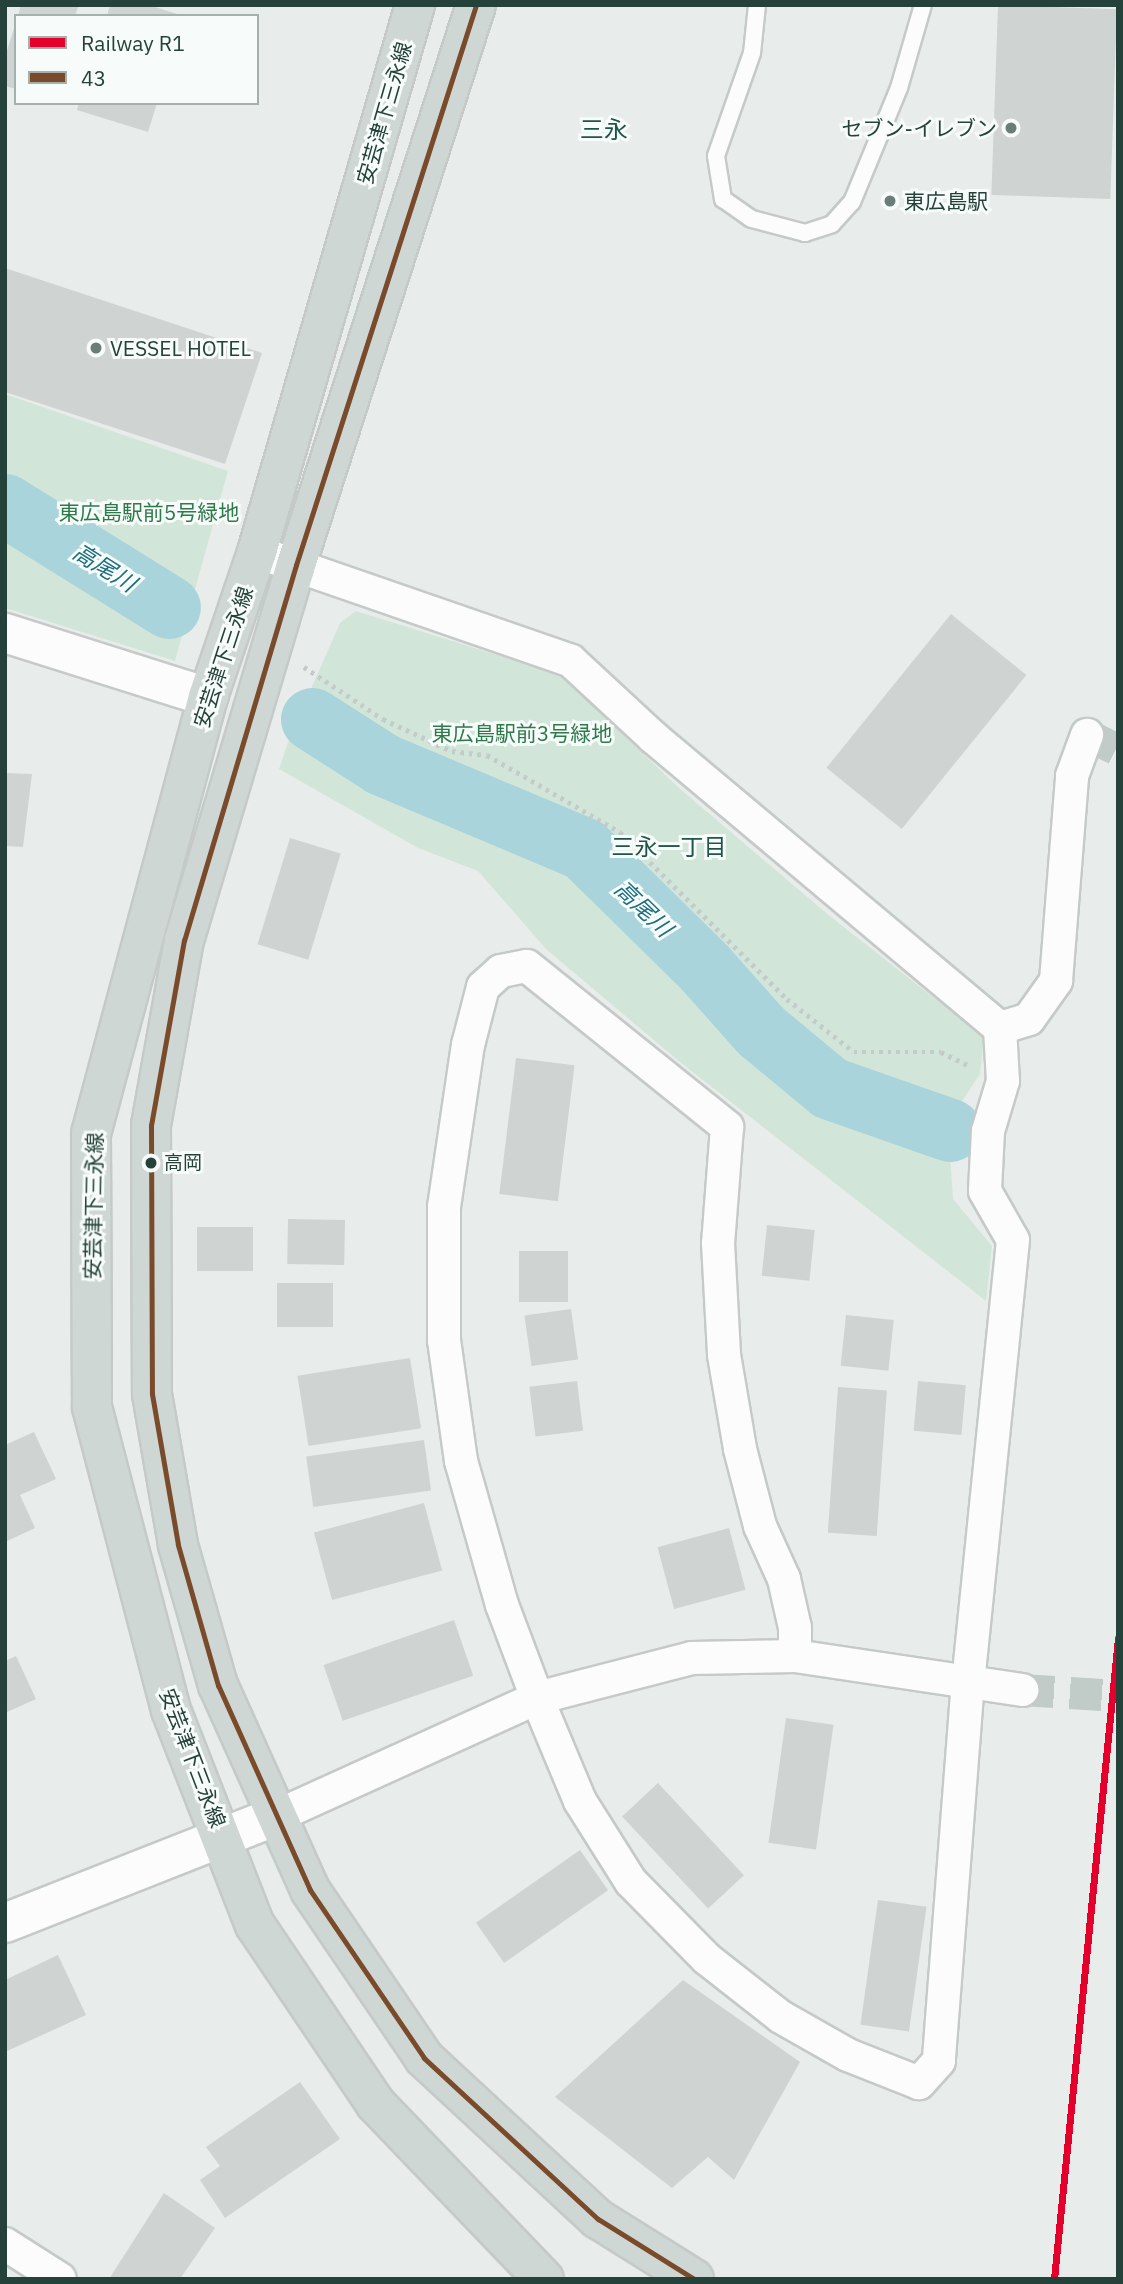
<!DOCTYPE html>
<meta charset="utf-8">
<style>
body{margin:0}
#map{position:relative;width:1123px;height:2284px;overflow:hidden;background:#e8edeb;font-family:"IBM Plex Sans","Noto Sans JP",sans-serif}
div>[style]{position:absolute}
.green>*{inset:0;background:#d1e6d8}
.river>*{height:63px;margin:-31.5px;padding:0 31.5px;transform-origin:31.5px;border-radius:31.5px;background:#a9d4db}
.building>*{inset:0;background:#cfd4d2;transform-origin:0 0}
.street-tunnel>*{height:32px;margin-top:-16px;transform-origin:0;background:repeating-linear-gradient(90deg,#c1cbc8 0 32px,transparent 0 48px)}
.path>*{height:4.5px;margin-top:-2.25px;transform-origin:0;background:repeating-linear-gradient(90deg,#c3ccca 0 3.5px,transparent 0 8.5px)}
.roads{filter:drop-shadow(2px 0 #c5cac8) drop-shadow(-2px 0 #c5cac8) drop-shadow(0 2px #c5cac8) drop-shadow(0 -2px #c5cac8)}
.lane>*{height:16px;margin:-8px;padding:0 8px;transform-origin:8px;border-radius:8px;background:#fcfcfc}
.street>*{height:32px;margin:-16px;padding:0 16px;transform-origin:16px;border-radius:16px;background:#fcfcfc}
.secondary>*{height:38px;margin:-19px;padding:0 19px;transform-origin:19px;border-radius:19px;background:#fcfcfc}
.primary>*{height:38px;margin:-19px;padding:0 19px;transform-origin:19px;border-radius:19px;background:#cfd7d5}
.bus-1>*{height:5px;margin:-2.5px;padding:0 2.5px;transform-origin:2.5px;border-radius:2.5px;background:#7a4b2a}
.rail-1>*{height:7px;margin:-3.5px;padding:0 3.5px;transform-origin:3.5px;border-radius:3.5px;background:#e4002b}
.dots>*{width:19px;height:19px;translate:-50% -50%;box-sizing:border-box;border:4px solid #f7fbf9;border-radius:50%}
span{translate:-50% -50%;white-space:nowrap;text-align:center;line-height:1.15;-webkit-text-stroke:6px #f7fbf9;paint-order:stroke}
.bus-label{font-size:19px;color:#24423a}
.left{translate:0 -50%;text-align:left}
.street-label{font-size:21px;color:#24423a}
.poi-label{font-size:21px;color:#24423a}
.right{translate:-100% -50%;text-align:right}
.park-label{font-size:21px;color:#2d7a4b}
.water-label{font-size:23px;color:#1c6f80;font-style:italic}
.neighbourhood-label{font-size:23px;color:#1f5548}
.quarter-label{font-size:24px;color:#1f5548}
.frame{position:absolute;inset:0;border:7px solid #24423a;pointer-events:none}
.legend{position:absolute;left:14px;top:14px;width:245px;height:91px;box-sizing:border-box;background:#f7fbf9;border:2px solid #a3b1ad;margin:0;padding:9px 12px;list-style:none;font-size:21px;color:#24423a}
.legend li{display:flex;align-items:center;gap:14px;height:35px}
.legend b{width:35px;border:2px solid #a3b1ad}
</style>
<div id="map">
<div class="green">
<i style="clip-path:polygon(5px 394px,228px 471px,175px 661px,5px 608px)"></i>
<i style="clip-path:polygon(356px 611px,561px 675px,679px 788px,831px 917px,984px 1037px,980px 1074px,953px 1115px,856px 1083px,773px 1017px,589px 837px,512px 800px,385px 754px,306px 700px,340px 623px)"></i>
<i style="clip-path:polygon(294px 725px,376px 781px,463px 813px,589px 877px,709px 1001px,825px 1106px,887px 1132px,949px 1138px,953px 1199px,992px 1246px,986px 1301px,681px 1063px,546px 949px,478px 871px,418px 848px,279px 769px)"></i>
</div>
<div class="river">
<i style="left:5px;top:505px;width:193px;rotate:31.9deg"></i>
<i style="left:312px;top:719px;width:83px;rotate:32.7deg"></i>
<i style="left:382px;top:764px;width:219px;rotate:22.8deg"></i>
<i style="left:584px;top:849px;width:168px;rotate:44.5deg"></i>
<i style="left:704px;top:967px;width:86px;rotate:48.3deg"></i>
<i style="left:761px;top:1031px;width:89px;rotate:39.6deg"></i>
<i style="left:830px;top:1088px;width:127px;rotate:19.3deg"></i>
</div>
<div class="building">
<i style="clip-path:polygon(21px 5px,73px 5px,78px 7px,75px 16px,18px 16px)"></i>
<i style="clip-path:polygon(110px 5px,149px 5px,180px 15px,107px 16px)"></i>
<i style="left:998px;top:5px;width:119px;height:190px;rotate:2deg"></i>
<i style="clip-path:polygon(15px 25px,16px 25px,16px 89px,5px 86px,5px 57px)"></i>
<i style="clip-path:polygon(79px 103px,157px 103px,148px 132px,77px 110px)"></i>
<i style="clip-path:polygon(5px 268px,262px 353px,225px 464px,5px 392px)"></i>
<i style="left:951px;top:614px;width:97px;height:198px;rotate:39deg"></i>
<i style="clip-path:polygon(5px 773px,32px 774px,23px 847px,5px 846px)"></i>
<i style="left:290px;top:838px;width:53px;height:111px;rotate:17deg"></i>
<i style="left:516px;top:1058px;width:59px;height:137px;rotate:7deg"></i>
<i style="left:288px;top:1219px;width:57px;height:45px;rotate:1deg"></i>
<i style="left:767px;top:1225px;width:48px;height:51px;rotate:6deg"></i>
<i style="left:197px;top:1227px;width:56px;height:44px"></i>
<i style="left:568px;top:1251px;width:51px;height:49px;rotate:90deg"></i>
<i style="left:277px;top:1283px;width:56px;height:44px"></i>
<i style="left:571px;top:1309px;width:51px;height:47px;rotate:82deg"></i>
<i style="left:846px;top:1315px;width:48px;height:51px;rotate:6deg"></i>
<i style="left:410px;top:1358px;width:71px;height:114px;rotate:81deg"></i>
<i style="left:577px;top:1381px;width:50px;height:48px;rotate:83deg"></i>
<i style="left:918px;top:1381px;width:48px;height:50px;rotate:5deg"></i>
<i style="left:838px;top:1387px;width:49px;height:146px;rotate:4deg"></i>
<i style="clip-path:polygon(34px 1432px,56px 1479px,20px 1495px,35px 1528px,5px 1542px,5px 1445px)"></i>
<i style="left:424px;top:1440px;width:51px;height:119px;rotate:82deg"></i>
<i style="left:424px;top:1503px;width:70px;height:114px;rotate:75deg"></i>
<i style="left:729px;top:1528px;width:64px;height:74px;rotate:75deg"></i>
<i style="left:454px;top:1620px;width:59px;height:138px;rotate:71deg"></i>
<i style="clip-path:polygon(16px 1656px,36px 1699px,5px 1713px,5px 1661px)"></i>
<i style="left:786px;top:1718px;width:48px;height:126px;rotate:8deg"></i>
<i style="left:658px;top:1783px;width:126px;height:49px;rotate:47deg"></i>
<i style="left:580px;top:1850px;width:49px;height:127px;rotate:55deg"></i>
<i style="left:878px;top:1900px;width:49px;height:126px;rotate:8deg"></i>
<i style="clip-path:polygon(58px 1955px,86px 2015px,5px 2052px,5px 1980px)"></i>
<i style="clip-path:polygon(683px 1980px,800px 2062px,734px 2180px,708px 2157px,672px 2188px,555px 2097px)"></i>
<i style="clip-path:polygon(300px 2082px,340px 2139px,225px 2218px,200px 2180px,220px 2166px,206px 2147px)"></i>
<i style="clip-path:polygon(164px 2193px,215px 2228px,180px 2279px,109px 2279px)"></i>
</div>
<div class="street-tunnel">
<i style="left:1087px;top:735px;width:34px;rotate:26deg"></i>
<i style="left:1022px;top:1690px;width:96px;rotate:3.6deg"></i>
</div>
<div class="path">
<i style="left:304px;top:667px;width:95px;rotate:33.4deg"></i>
<i style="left:383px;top:719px;width:76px;rotate:24.9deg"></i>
<i style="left:452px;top:751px;width:35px;rotate:7deg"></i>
<i style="left:487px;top:755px;width:154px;rotate:30.1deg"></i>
<i style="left:620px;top:832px;width:236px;rotate:45deg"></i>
<i style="left:787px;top:999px;width:85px;rotate:38.3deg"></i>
<i style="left:854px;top:1052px;width:87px"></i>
<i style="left:941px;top:1052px;width:32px;rotate:26deg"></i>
</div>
<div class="roads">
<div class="lane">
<i style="left:757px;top:5px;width:48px;rotate:95.9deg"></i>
<i style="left:752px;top:53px;width:109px;rotate:109.3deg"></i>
<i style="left:716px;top:156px;width:44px;rotate:80.8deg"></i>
<i style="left:723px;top:199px;width:35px;rotate:35deg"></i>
<i style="left:752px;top:219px;width:55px;rotate:14.8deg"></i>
<i style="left:805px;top:233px;width:28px;rotate:-18deg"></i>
<i style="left:832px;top:224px;width:30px;rotate:-48deg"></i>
<i style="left:852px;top:202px;width:123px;rotate:-67.6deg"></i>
<i style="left:899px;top:88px;width:86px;rotate:-73.9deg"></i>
</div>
<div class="street">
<i style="left:257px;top:552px;width:332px;rotate:19.1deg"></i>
<i style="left:571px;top:661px;width:112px;rotate:42.8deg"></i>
<i style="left:653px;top:737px;width:453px;rotate:40deg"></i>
<i style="left:1000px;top:1028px;width:53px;rotate:86.8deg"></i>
<i style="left:1003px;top:1081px;width:52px;rotate:106.7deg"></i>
<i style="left:988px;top:1131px;width:60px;rotate:92.9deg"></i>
<i style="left:985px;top:1191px;width:56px;rotate:60.3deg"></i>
<i style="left:1013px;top:1240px;width:443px;rotate:95.8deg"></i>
<i style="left:968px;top:1681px;width:381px;rotate:94.4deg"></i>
<i style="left:939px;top:2061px;width:30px;rotate:132deg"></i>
<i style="left:919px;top:2083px;width:76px;rotate:-158.5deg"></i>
<i style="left:848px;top:2055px;width:77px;rotate:-150.4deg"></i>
<i style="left:781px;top:2017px;width:94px;rotate:-141.9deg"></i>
<i style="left:707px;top:1959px;width:108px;rotate:-134.6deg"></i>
<i style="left:631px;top:1882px;width:96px;rotate:-122.2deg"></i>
<i style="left:580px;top:1801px;width:112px;rotate:-112.7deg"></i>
<i style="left:537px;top:1698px;width:99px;rotate:-110.6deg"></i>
<i style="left:502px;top:1605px;width:150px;rotate:-105.9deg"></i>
<i style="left:461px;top:1461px;width:122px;rotate:-98deg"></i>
<i style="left:444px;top:1340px;width:133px;rotate:-90deg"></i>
<i style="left:444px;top:1207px;width:164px;rotate:-81.6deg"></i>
<i style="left:468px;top:1045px;width:60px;rotate:-75.5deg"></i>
<i style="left:483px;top:987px;width:24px;rotate:-42deg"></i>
<i style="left:501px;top:971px;width:26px;rotate:-11deg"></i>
<i style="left:527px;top:966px;width:257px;rotate:38.8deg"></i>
<i style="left:727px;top:1127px;width:116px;rotate:94.4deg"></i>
<i style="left:718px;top:1243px;width:112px;rotate:86.9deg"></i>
<i style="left:724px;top:1355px;width:95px;rotate:80.3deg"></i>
<i style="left:740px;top:1449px;width:80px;rotate:75.4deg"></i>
<i style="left:760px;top:1526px;width:58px;rotate:65.6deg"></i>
<i style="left:784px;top:1579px;width:50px;rotate:77.3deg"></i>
<i style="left:795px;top:1628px;width:28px;rotate:90deg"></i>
<i style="left:1000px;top:1028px;width:30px;rotate:-17deg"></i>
<i style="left:1029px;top:1019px;width:47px;rotate:-54.6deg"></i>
<i style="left:1056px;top:981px;width:206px;rotate:-85.5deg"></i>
<i style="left:1072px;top:776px;width:44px;rotate:-69.9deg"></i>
<i style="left:279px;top:1815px;width:283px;rotate:-24.4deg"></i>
<i style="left:537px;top:1698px;width:160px;rotate:-14.5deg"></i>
<i style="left:692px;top:1658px;width:103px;rotate:-1.1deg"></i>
<i style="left:795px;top:1656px;width:230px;rotate:8.5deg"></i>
<i style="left:5px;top:2244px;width:65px;rotate:32.5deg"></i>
</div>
<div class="secondary">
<i style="left:5px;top:633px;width:213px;rotate:17.5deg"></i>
<i style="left:5px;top:1923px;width:295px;rotate:-21.5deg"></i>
</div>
<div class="primary">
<i style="left:415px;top:5px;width:569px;rotate:106.11deg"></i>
<i style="left:257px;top:552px;width:153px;rotate:108.7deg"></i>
<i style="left:208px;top:697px;width:451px;rotate:105deg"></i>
<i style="left:91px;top:1133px;width:274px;rotate:89.8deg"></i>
<i style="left:92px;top:1407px;width:313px;rotate:75.4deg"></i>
<i style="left:171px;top:1710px;width:231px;rotate:68.7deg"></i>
<i style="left:255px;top:1925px;width:215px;rotate:56deg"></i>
<i style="left:375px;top:2103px;width:244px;rotate:46.2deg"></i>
<i style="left:476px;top:5px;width:588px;rotate:107.82deg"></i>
<i style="left:296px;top:565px;width:391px;rotate:106.6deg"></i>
<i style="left:184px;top:940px;width:188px;rotate:100.1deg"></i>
<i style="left:151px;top:1125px;width:269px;rotate:89.8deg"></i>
<i style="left:152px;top:1394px;width:153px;rotate:80.2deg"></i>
<i style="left:178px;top:1545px;width:146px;rotate:74.1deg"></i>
<i style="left:218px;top:1685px;width:225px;rotate:65.8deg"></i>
<i style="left:310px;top:1890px;width:203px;rotate:55.8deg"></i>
<i style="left:424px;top:2058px;width:237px;rotate:42.8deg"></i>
<i style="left:598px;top:2219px;width:113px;rotate:32deg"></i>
</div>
</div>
<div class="bus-1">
<i style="left:476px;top:5px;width:588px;rotate:107.82deg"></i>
<i style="left:296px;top:565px;width:391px;rotate:106.6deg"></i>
<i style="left:184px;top:940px;width:188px;rotate:100.1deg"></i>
<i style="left:151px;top:1125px;width:269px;rotate:89.8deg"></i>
<i style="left:152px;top:1394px;width:153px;rotate:80.2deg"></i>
<i style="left:178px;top:1545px;width:146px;rotate:74.1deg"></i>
<i style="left:218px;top:1685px;width:225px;rotate:65.8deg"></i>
<i style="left:310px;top:1890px;width:203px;rotate:55.8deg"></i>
<i style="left:424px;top:2058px;width:237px;rotate:42.8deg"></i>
<i style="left:598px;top:2219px;width:113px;rotate:32deg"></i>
</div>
<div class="rail-1">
<i style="left:1054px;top:2279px;width:644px;rotate:-84.3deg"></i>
</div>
<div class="dots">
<i style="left:1011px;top:128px;background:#697e78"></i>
<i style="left:890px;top:201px;background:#697e78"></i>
<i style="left:96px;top:348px;background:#697e78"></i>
<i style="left:151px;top:1163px;background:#24423a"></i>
</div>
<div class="bus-label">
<span class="left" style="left:164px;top:1163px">高岡</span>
</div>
<div class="street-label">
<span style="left:384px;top:113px;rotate:-74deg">安芸津下三永線</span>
<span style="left:223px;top:657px;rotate:-72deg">安芸津下三永線</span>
<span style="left:93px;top:1206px;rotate:-89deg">安芸津下三永線</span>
<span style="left:193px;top:1758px;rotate:69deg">安芸津下三永線</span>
</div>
<div class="poi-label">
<span class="right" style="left:997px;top:128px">セブン-イレブン</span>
<span class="left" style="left:904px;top:201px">東広島駅</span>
<span class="left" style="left:110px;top:348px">VESSEL HOTEL</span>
</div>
<div class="park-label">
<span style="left:149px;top:512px">東広島駅前5号緑地</span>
<span style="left:522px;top:733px">東広島駅前3号緑地</span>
</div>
<div class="water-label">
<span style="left:105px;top:567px;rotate:32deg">高尾川</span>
<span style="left:644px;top:908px;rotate:44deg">高尾川</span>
</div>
<div class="neighbourhood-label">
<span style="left:669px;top:846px">三永一丁目</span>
</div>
<div class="quarter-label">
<span style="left:604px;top:130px">三永</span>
</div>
<div class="frame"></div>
<ul class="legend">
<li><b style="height:9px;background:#e4002b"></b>Railway R1</li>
<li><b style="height:9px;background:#7a4b2a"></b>43</li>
</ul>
</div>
